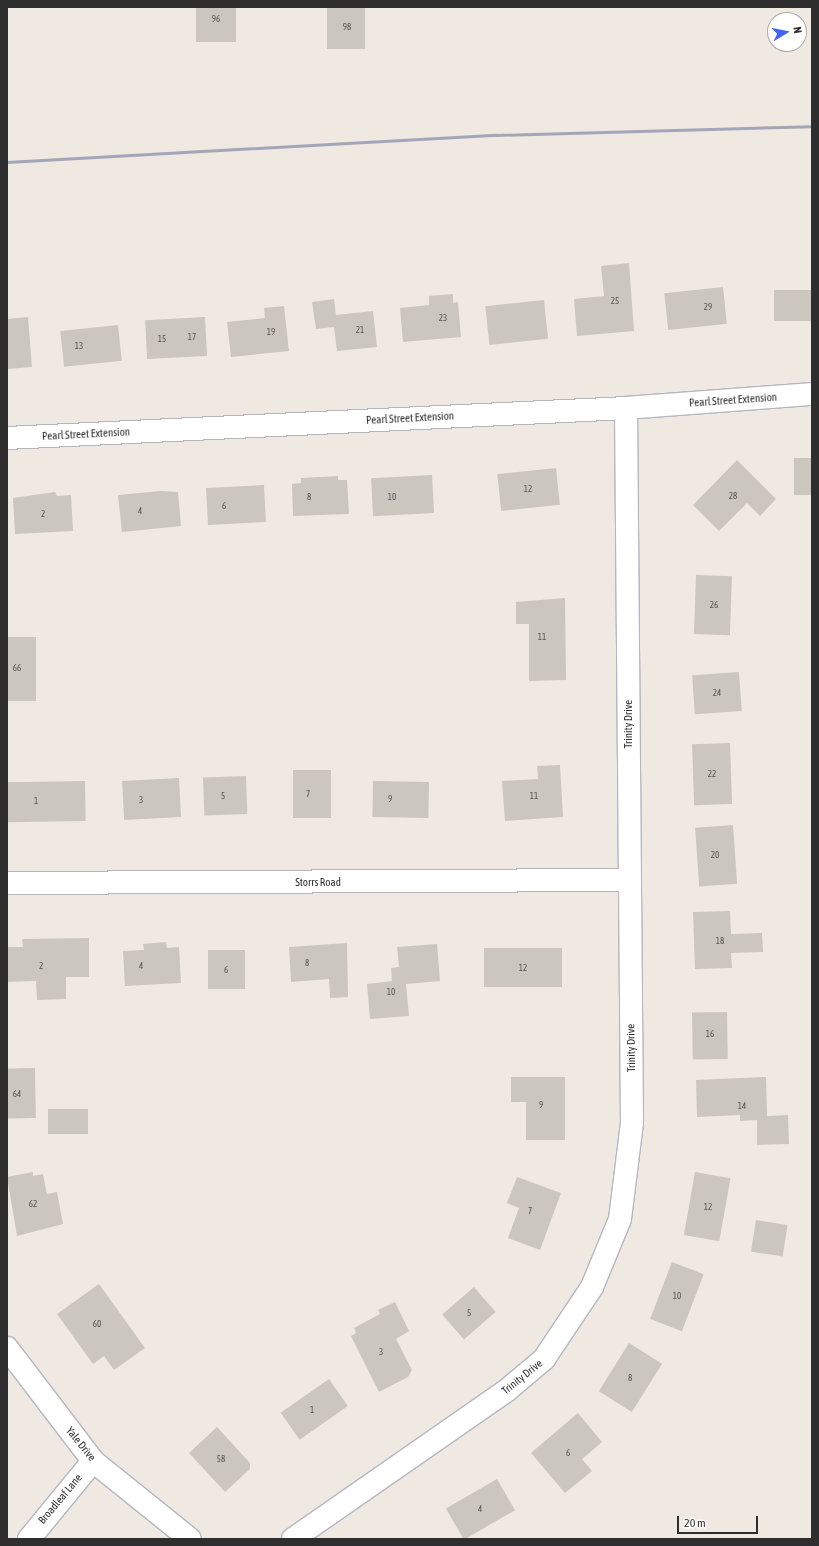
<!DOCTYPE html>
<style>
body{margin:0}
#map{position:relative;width:819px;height:1546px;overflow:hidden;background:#efe9e1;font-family:"Asap Condensed",sans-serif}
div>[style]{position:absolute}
.building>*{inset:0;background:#cbc7bf;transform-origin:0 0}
.roads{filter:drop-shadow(1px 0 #b4b7c1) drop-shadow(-1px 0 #b4b7c1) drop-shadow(0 1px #b4b7c1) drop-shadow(0 -1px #b4b7c1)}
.minor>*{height:22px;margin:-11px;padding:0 11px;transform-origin:11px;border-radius:11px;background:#fff}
.rail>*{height:3px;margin:-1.5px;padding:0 1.5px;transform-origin:1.5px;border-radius:1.5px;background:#a3a6b8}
span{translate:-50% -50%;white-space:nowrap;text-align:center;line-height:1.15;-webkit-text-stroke:3px #fff;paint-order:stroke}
.number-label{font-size:9px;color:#555452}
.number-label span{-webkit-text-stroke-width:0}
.street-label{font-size:11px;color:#2e2e2e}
.frame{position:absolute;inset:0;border:8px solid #2e2e2e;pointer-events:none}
.north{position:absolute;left:767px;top:12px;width:40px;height:40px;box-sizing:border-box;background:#fff;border:1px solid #ababab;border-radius:50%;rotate:80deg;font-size:11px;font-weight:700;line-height:16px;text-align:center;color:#2e2e2e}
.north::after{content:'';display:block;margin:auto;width:14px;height:18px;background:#4264fb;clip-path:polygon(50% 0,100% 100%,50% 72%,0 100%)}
.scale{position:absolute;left:677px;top:1516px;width:81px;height:18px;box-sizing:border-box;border:2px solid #2e2e2e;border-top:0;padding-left:5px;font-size:12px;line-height:14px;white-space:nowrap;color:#2e2e2e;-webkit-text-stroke:3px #fff;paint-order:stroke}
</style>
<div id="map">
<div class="building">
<i style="left:196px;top:7px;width:40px;height:35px"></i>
<i style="left:327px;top:7px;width:38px;height:42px"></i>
<i style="clip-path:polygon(629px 263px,634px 331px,577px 336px,574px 299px,604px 296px,601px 266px)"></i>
<i style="left:723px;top:287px;width:37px;height:59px;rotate:84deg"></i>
<i style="left:812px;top:290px;width:31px;height:38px;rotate:90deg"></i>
<i style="clip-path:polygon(453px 294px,453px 303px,458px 302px,461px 337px,403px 342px,400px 308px,429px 305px,429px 296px)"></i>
<i style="clip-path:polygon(334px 299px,336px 315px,373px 311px,377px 347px,337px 351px,334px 327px,316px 329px,312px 302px)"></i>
<i style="left:544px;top:300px;width:39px;height:59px;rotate:84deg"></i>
<i style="clip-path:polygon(284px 306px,289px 351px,231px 357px,227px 322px,265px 318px,264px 308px)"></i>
<i style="clip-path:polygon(28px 317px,32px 367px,7px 369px,7px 319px)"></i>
<i style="left:205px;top:317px;width:39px;height:60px;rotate:87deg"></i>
<i style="left:118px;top:325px;width:36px;height:58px;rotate:84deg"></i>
<i style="left:794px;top:458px;width:18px;height:37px"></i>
<i style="clip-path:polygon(737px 460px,776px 499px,760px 516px,747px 503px,719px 531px,693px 505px)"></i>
<i style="left:556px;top:468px;width:37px;height:59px;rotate:84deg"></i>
<i style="left:432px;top:475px;width:38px;height:61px;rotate:87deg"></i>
<i style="clip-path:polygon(338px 476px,338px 480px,347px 480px,349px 514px,293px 516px,292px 484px,301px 483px,301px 478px)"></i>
<i style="left:264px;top:485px;width:37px;height:58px;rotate:87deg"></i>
<i style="clip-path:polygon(160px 491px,178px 492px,181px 526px,122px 532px,118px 495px)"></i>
<i style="clip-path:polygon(55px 492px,57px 496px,71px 495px,73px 531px,15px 534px,13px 498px)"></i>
<i style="left:696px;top:575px;width:36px;height:59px;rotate:2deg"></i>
<i style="clip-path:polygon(565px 598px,566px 680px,529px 681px,529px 624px,516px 624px,516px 602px)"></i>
<i style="left:7px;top:637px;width:29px;height:64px"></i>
<i style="left:739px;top:672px;width:39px;height:47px;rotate:86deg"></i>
<i style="left:730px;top:743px;width:61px;height:38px;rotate:88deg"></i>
<i style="clip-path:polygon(560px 765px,563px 817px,505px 821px,502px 781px,538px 779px,537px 766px)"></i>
<i style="left:293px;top:770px;width:38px;height:48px"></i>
<i style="left:246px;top:776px;width:38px;height:43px;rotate:88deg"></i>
<i style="left:179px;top:778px;width:39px;height:57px;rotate:87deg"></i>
<i style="left:85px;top:781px;width:40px;height:78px;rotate:89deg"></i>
<i style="left:373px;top:781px;width:56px;height:36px;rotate:1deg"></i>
<i style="left:733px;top:825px;width:59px;height:38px;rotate:86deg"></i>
<i style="clip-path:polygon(730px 911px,731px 934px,762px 933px,763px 952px,731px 953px,732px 968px,695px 969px,693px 912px)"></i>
<i style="clip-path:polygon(89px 938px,89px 977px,66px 977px,66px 999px,37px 1000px,36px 981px,7px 982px,7px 947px,23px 947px,22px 939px)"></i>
<i style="clip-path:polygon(166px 942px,167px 948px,179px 947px,181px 983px,125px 986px,123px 951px,144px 950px,143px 944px)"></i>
<i style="clip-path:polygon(347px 943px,348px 997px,330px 998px,329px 979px,291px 982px,289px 947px)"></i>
<i style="clip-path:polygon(437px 944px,440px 981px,406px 984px,409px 1016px,370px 1019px,367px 984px,392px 981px,391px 968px,399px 967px,397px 947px)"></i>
<i style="left:562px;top:948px;width:39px;height:78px;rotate:90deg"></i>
<i style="left:245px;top:950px;width:39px;height:37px;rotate:90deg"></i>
<i style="left:727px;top:1012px;width:47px;height:35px;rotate:89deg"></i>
<i style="left:35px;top:1068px;width:50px;height:28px;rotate:89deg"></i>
<i style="clip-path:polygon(511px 1077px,565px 1077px,565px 1140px,526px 1140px,526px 1102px,511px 1102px)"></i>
<i style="clip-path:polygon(766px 1077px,767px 1116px,788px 1115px,789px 1144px,757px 1145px,757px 1120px,740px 1121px,740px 1115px,697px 1117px,696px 1080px)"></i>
<i style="left:88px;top:1109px;width:25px;height:40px;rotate:90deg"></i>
<i style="clip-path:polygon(33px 1172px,33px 1176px,43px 1174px,47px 1194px,57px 1192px,63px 1224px,17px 1236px,7px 1177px)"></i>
<i style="left:695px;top:1172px;width:36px;height:64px;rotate:10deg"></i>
<i style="clip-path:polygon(517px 1177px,561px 1193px,540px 1250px,508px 1238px,519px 1208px,507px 1203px)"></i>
<i style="left:756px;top:1220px;width:32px;height:32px;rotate:9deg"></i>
<i style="left:672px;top:1262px;width:34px;height:61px;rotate:21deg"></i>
<i style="clip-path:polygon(99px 1284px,145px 1348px,114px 1370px,104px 1356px,93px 1364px,57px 1314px)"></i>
<i style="left:474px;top:1287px;width:33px;height:42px;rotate:49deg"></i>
<i style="clip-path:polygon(395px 1302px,409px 1331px,396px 1339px,412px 1370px,408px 1377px,379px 1392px,351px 1336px,356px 1333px,354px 1328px,380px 1314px,378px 1310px)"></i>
<i style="left:629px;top:1343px;width:39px;height:57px;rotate:32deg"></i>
<i style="left:329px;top:1379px;width:33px;height:59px;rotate:55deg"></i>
<i style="clip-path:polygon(578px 1413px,602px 1442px,582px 1459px,592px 1471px,565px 1493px,531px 1453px)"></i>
<i style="clip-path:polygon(217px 1427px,250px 1463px,250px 1469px,225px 1492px,189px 1453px)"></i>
<i style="left:497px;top:1479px;width:36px;height:59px;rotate:60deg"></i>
</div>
<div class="roads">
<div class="minor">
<i style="left:7px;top:438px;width:620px;rotate:-2.77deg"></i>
<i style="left:626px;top:408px;width:187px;rotate:-4.3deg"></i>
<i style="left:7px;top:883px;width:622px;rotate:-0.28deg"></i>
<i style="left:7px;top:1348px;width:142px;rotate:52.7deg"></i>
<i style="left:93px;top:1461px;width:124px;rotate:38.8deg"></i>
<i style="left:29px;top:1539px;width:101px;rotate:-50.6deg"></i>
<i style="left:293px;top:1539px;width:259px;rotate:-34.8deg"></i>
<i style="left:506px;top:1391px;width:50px;rotate:-40.1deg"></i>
<i style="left:544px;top:1359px;width:87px;rotate:-56.3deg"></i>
<i style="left:592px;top:1287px;width:74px;rotate:-67.6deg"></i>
<i style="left:620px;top:1219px;width:97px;rotate:-82.9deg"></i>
<i style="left:632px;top:1123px;width:715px;rotate:-90.48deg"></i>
</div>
</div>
<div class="rail">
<i style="left:7px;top:162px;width:490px;rotate:-3.2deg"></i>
<i style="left:496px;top:135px;width:316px;rotate:-1.6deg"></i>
</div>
<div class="number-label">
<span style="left:216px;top:19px">96</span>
<span style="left:347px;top:27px">98</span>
<span style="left:615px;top:301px">25</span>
<span style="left:708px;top:307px">29</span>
<span style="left:443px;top:318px">23</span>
<span style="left:360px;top:330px">21</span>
<span style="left:271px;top:332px">19</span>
<span style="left:192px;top:337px">17</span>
<span style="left:162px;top:339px">15</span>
<span style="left:79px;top:346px">13</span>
<span style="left:528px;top:489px">12</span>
<span style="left:733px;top:496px">28</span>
<span style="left:309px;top:497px">8</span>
<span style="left:392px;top:497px">10</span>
<span style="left:224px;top:506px">6</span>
<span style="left:140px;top:511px">4</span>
<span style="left:43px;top:514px">2</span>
<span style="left:714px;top:605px">26</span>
<span style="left:542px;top:637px">11</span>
<span style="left:17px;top:668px">66</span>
<span style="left:717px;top:693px">24</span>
<span style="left:712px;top:774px">22</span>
<span style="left:308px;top:794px">7</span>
<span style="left:223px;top:796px">5</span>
<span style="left:534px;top:796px">11</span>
<span style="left:390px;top:799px">9</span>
<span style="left:141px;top:800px">3</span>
<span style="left:36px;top:801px">1</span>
<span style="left:715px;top:855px">20</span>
<span style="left:720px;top:941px">18</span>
<span style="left:307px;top:963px">8</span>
<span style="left:41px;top:966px">2</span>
<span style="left:141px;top:966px">4</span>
<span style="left:523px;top:968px">12</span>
<span style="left:226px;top:970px">6</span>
<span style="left:391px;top:992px">10</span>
<span style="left:710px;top:1034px">16</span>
<span style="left:17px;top:1094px">64</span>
<span style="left:541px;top:1105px">9</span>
<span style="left:742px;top:1106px">14</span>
<span style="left:33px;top:1204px">62</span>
<span style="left:708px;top:1207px">12</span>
<span style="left:530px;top:1211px">7</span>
<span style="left:677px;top:1296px">10</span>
<span style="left:469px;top:1313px">5</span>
<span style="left:97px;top:1324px">60</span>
<span style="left:381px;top:1352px">3</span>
<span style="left:630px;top:1378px">8</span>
<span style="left:312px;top:1410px">1</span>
<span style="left:568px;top:1453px">6</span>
<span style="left:221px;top:1459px">58</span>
<span style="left:480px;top:1509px">4</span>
</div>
<div class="street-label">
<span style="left:733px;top:400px;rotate:-4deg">Pearl Street Extension</span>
<span style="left:410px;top:418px;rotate:-3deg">Pearl Street Extension</span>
<span style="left:86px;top:434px;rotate:-3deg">Pearl Street Extension</span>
<span style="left:628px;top:724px;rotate:-90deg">Trinity Drive</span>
<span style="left:318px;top:882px">Storrs Road</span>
<span style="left:631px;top:1048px;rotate:-91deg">Trinity Drive</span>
<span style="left:522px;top:1377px;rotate:-39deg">Trinity Drive</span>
<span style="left:81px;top:1444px;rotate:51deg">Yale Drive</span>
<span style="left:60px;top:1499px;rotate:-50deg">Broadleaf Lane</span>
</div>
<div class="frame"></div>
<div class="north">N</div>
<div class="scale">20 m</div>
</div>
